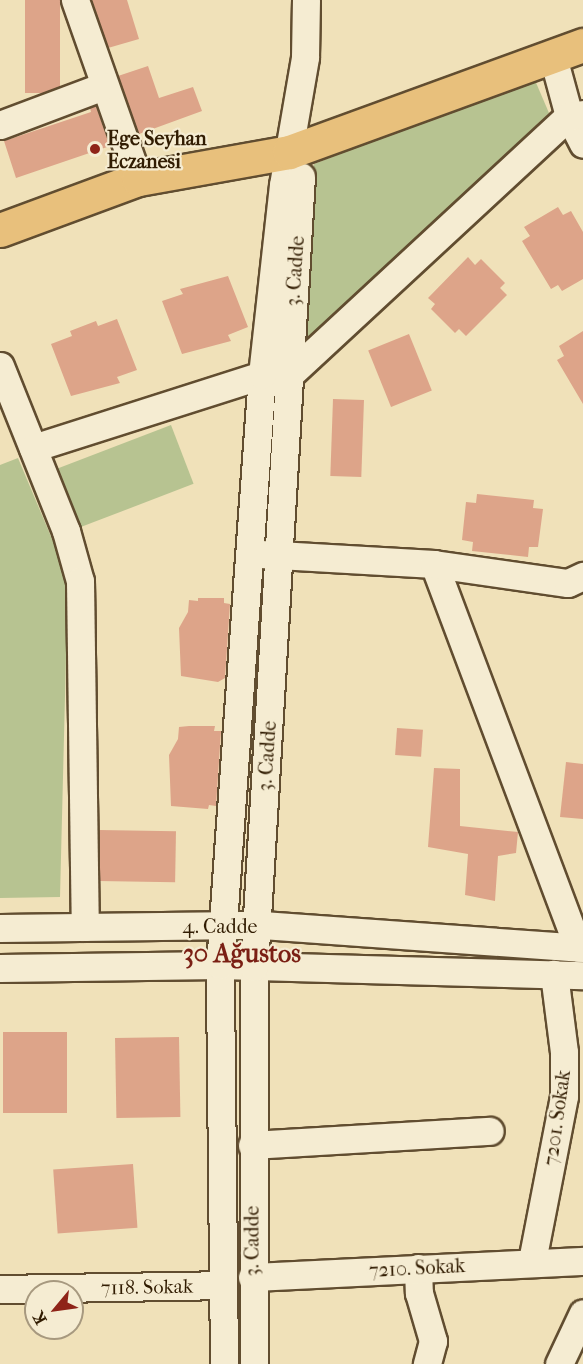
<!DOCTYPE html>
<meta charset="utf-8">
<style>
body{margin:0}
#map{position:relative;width:583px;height:1364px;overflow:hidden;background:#f0e1b9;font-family:"IM FELL French Canon",serif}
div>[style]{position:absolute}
.green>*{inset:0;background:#b7c391;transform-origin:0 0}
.building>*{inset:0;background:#dda489;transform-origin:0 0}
.roads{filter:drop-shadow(2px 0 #614d30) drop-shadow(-2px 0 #614d30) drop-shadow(0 2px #614d30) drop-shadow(0 -2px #614d30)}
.minor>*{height:27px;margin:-13.5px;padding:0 13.5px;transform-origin:13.5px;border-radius:13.5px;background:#f5ecd2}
.major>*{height:33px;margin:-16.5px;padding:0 16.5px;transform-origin:16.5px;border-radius:16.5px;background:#e8c07c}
.dots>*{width:16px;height:16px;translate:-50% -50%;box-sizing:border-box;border:3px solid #f5ecd2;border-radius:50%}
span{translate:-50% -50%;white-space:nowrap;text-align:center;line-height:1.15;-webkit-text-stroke:4.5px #f5ecd2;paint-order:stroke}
.poi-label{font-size:20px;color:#311c02;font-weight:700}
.left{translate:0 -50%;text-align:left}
.street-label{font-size:20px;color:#311c02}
.district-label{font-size:26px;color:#7a1f14;font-weight:700}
.north{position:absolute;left:24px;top:1280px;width:60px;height:60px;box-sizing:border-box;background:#f5ecd2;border:2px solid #a7997f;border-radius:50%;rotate:241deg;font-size:16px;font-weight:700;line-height:24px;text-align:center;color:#311c02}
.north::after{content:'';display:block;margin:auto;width:21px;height:27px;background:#8f2418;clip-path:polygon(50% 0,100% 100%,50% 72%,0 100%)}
</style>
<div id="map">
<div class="green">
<i style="clip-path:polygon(534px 78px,549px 113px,300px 348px,314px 164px)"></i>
<i style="left:171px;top:425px;width:63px;height:125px;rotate:69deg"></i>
<i style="clip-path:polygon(18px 458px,68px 577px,60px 897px,0 898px,0 465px)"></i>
</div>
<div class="building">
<i style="left:25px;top:0;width:35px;height:93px"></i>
<i style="clip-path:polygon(92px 0,127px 0,139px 39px,108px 48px)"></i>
<i style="clip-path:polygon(148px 66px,159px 98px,193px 87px,202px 111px,139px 134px,118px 76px)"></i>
<i style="clip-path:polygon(96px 106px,110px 146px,16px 178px,4px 141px,91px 112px,90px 108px)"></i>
<i style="clip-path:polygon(558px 207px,563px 215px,571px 211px,583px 232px,583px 279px,562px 291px,558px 285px,551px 289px,522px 241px,530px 236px,524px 227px)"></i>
<i style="clip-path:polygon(468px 257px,475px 265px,481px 259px,505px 283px,500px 288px,507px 295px,466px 336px,459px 329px,455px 333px,431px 309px,435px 304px,428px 298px)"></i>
<i style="clip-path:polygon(228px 276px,248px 327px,228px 335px,231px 341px,182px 354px,162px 301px,183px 294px,180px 289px)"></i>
<i style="clip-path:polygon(117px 319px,137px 370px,117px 377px,120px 383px,71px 396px,51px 344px,72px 336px,70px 331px,96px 321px,98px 326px)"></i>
<i style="clip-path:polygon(583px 331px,583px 404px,557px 360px,564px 356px,559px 346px)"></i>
<i style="left:409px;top:334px;width:61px;height:44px;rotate:68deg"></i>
<i style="left:333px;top:399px;width:31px;height:77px;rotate:2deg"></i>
<i style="clip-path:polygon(477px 494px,534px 500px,533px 508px,543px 509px,538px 547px,529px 547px,528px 557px,472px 551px,473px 542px,462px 540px,466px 502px,476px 503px)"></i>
<i style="clip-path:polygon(198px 598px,224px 598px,224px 603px,230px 604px,225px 678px,218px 682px,181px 676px,179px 628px,188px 612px,189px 600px,198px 601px)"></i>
<i style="clip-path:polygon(189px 726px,215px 726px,214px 731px,221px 731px,216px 806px,209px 805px,208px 809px,171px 806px,169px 755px,178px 739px,179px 727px)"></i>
<i style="left:397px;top:728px;width:26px;height:27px;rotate:4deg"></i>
<i style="clip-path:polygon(566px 762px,583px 764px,583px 819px,560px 817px)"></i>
<i style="clip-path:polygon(434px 768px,460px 769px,460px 826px,518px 832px,516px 853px,498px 856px,495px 901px,465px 895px,468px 854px,428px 847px)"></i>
<i style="left:99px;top:830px;width:77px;height:51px;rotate:1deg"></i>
<i style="left:3px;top:1032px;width:64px;height:81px"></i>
<i style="left:179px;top:1037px;width:80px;height:64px;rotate:89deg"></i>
<i style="left:133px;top:1164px;width:64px;height:80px;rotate:86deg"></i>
</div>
<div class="roads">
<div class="minor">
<i style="left:75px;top:0;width:190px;rotate:70.6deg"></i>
<i style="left:553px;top:57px;width:61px;rotate:74.8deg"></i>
<i style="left:569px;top:116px;width:31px;rotate:63deg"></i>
<i style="left:0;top:125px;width:111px;rotate:-20.6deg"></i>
<i style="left:0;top:366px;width:178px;rotate:68.2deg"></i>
<i style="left:66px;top:531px;width:52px;rotate:74.4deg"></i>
<i style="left:80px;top:581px;width:346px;rotate:89.2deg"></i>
<i style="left:33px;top:448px;width:240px;rotate:-17.7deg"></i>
<i style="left:262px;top:375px;width:26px;rotate:2deg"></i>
<i style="left:288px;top:376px;width:383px;rotate:-42.8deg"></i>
<i style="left:569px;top:116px;width:14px;rotate:-8deg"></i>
<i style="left:261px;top:554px;width:173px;rotate:3.3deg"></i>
<i style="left:434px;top:564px;width:410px;rotate:69.4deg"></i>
<i style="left:434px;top:564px;width:135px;rotate:8.1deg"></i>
<i style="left:568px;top:583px;width:17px;rotate:-25deg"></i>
<i style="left:0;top:928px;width:262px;rotate:-0.7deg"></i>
<i style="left:262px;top:925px;width:322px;rotate:4.1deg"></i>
<i style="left:0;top:968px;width:220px;rotate:-0.8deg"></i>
<i style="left:220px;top:965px;width:363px;rotate:1.6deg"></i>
<i style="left:252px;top:1145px;width:238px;rotate:-3.4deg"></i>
<i style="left:532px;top:1261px;width:168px;rotate:-79deg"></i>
<i style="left:564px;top:1096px;width:44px;rotate:-90deg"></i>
<i style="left:564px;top:1052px;width:79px;rotate:-97.3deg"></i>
<i style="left:418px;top:1268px;width:25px;rotate:88deg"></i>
<i style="left:419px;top:1293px;width:50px;rotate:73.7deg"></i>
<i style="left:433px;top:1341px;width:24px;rotate:105deg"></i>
<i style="left:252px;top:1277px;width:331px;rotate:-2.8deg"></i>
<i style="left:0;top:1289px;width:221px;rotate:-1deg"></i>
<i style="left:224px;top:1364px;width:399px;rotate:-90.6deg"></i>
<i style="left:220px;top:965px;width:591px;rotate:-85.93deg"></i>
<i style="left:262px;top:375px;width:191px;rotate:-83.7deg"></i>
<i style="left:283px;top:185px;width:130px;rotate:-80.2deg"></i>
<i style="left:305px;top:57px;width:57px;rotate:-89deg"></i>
<i style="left:254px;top:1364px;width:397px;rotate:-90deg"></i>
<i style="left:254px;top:967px;width:792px;rotate:-86.6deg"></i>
<i style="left:559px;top:1364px;width:56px;rotate:-64.8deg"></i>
</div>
<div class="major">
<i style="left:0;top:230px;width:147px;rotate:-20.3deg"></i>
<i style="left:138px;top:179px;width:153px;rotate:-10.1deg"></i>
<i style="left:289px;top:152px;width:313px;rotate:-20deg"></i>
</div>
</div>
<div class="dots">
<i style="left:95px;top:149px;background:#8f2418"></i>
</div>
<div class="poi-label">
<span class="left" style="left:107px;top:150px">Ege Seyhan<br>Eczanesi</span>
</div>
<div class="street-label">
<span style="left:295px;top:271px;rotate:-86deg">3. Cadde</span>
<span style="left:267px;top:756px;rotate:-86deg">3. Cadde</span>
<span style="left:220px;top:926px">4. Cadde</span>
<span style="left:557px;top:1118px;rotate:-82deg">7201. Sokak</span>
<span style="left:252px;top:1241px;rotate:-90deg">3. Cadde</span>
<span style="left:417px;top:1268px;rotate:-3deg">7210. Sokak</span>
<span style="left:147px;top:1287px;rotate:-1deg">7118. Sokak</span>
</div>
<div class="district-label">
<span style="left:242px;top:954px">30 Ağustos</span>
</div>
<div class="north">K</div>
</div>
